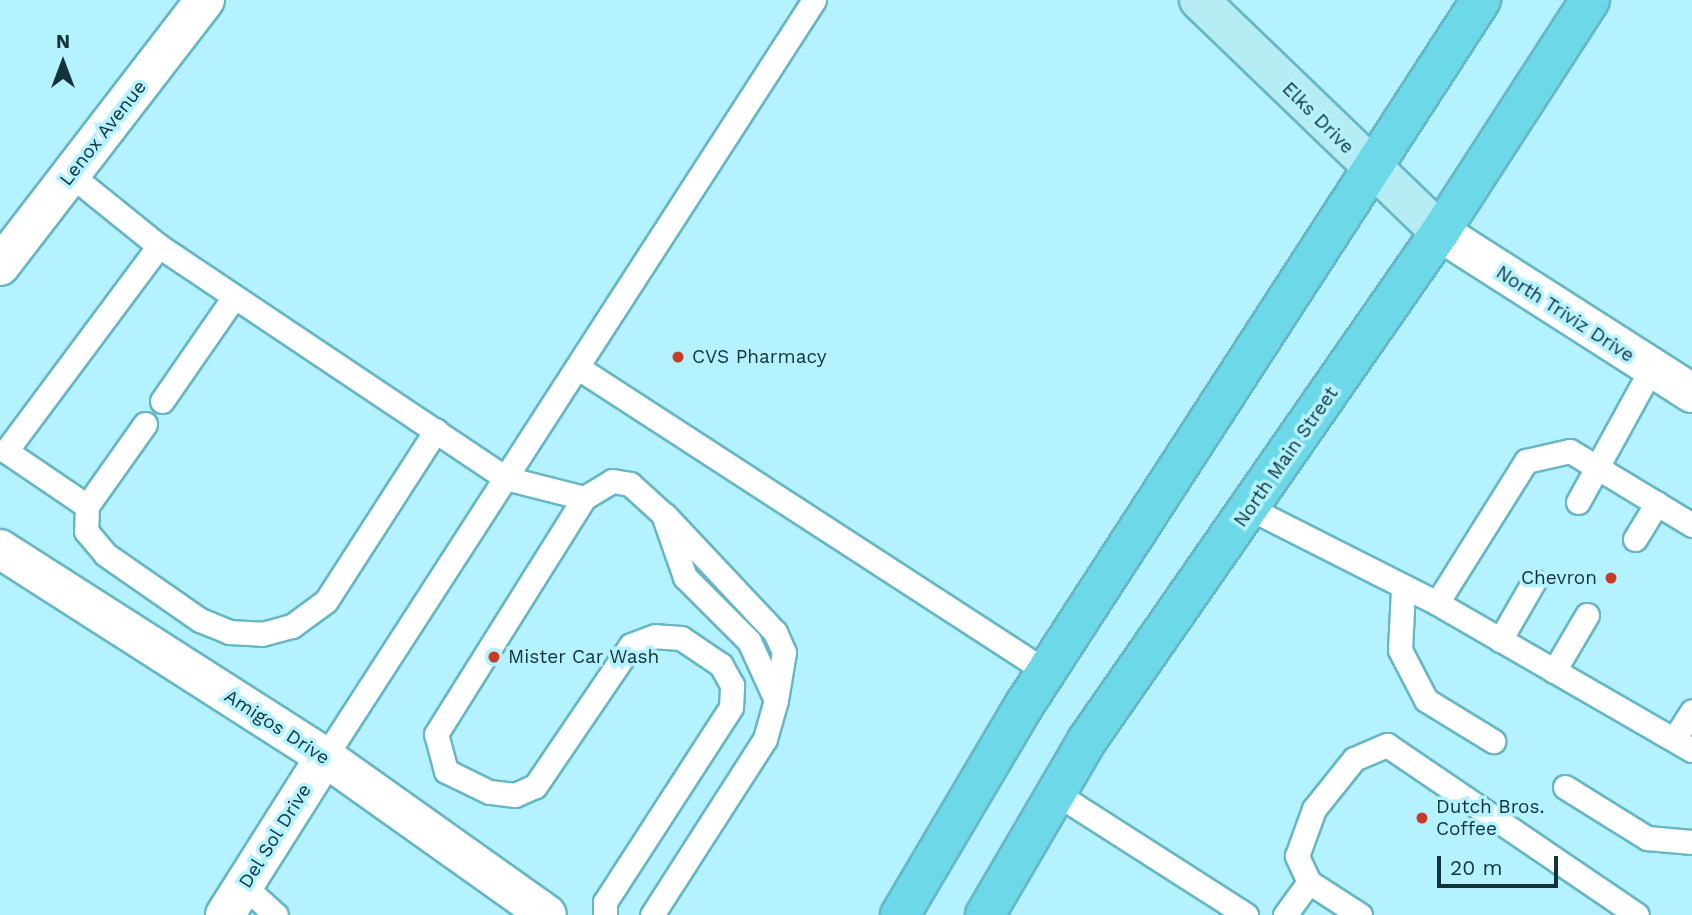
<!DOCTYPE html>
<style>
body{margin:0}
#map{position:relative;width:1692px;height:915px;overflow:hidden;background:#b4f2ff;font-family:"Work Sans",sans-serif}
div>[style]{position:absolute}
.roads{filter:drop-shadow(2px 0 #67b6c5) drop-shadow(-2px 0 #67b6c5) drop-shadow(0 2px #67b6c5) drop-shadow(0 -2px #67b6c5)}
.service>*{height:23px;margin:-11.5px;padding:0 11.5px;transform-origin:11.5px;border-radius:11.5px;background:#fff}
.minor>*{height:38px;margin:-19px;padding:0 19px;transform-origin:19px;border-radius:19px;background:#fff}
.tertiary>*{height:38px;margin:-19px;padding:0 19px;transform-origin:19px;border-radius:19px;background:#fff}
.secondary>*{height:38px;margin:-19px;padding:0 19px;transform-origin:19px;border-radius:19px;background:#b6ecf3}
.primary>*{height:38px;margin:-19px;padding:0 19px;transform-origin:19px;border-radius:19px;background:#6dd9e8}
.dots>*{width:19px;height:19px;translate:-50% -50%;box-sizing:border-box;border:4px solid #b4f2ff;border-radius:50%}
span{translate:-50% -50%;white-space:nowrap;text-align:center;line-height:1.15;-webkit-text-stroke:7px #b4f2ff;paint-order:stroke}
.street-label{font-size:19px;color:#113339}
.poi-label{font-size:19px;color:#113339}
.left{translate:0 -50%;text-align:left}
.right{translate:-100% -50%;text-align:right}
.north{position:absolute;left:28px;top:28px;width:70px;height:70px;-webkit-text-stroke:5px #b4f2ff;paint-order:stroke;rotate:0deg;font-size:19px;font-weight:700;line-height:28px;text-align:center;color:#113339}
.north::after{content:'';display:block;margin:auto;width:24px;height:32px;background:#113339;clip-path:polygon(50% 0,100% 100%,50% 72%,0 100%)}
.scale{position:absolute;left:1437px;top:856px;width:121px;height:32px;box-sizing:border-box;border:4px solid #113339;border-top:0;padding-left:9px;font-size:21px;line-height:24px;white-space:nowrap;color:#113339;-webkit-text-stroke:5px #b4f2ff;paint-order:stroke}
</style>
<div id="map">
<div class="roads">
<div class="service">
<i style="left:71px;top:175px;width:113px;rotate:38.9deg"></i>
<i style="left:159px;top:246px;width:417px;rotate:33.8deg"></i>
<i style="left:505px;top:478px;width:81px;rotate:14.2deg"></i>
<i style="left:577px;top:367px;width:560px;rotate:32.98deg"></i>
<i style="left:162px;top:401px;width:126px;rotate:-55.3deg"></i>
<i style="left:145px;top:424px;width:100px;rotate:125.3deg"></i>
<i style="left:87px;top:506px;width:25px;rotate:92deg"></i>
<i style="left:86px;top:531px;width:30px;rotate:50deg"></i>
<i style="left:105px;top:554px;width:116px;rotate:34.8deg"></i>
<i style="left:200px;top:620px;width:31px;rotate:22deg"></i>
<i style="left:229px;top:632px;width:33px;rotate:3deg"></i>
<i style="left:262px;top:634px;width:31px;rotate:-15deg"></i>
<i style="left:292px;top:626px;width:42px;rotate:-36.3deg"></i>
<i style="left:326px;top:601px;width:203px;rotate:-57.2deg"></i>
<i style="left:1578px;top:502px;width:152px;rotate:-61.2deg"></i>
<i style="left:87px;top:506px;width:98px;rotate:-145.8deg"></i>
<i style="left:6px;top:451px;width:256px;rotate:-53.3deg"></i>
<i style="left:1251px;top:509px;width:208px;rotate:26.8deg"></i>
<i style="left:1437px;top:603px;width:294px;rotate:30deg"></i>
<i style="left:665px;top:515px;width:161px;rotate:46.8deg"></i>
<i style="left:775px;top:632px;width:22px;rotate:66deg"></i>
<i style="left:784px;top:652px;width:49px;rotate:99.5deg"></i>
<i style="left:1635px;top:539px;width:42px;rotate:-58.6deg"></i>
<i style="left:1403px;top:589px;width:61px;rotate:92.8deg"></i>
<i style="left:1400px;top:650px;width:56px;rotate:62.5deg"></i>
<i style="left:1426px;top:700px;width:79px;rotate:31.5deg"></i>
<i style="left:1437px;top:603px;width:168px;rotate:-57.9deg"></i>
<i style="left:1526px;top:461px;width:45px;rotate:-12.8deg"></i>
<i style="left:1570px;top:451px;width:143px;rotate:31.2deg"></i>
<i style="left:1500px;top:640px;width:68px;rotate:-60deg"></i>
<i style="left:1554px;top:671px;width:65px;rotate:-59.5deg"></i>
<i style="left:1674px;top:739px;width:33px;rotate:-57deg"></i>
<i style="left:325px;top:757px;width:901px;rotate:-57.14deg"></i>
<i style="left:1565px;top:787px;width:97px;rotate:31.9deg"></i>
<i style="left:1647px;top:838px;width:45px;rotate:5.1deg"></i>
<i style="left:1054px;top:792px;width:228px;rotate:32.6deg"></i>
<i style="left:244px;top:886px;width:43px;rotate:42.2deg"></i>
<i style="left:605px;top:915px;width:13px;rotate:-90deg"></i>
<i style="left:605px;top:902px;width:232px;rotate:-57.1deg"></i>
<i style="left:731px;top:707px;width:22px;rotate:-87deg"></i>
<i style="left:732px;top:685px;width:23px;rotate:-119deg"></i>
<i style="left:721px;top:665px;width:48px;rotate:-146deg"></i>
<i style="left:681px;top:638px;width:26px;rotate:-176deg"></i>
<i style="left:655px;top:636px;width:26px;rotate:159deg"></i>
<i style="left:631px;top:645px;width:171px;rotate:124.2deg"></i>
<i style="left:535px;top:786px;width:22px;rotate:156deg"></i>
<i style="left:515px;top:795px;width:26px;rotate:-173deg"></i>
<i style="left:489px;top:792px;width:48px;rotate:-154deg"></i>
<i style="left:446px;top:771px;width:38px;rotate:-105deg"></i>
<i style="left:436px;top:734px;width:279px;rotate:-57.9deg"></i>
<i style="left:584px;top:498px;width:33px;rotate:-31deg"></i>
<i style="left:612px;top:481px;width:18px;rotate:9deg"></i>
<i style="left:630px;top:484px;width:45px;rotate:42.3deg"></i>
<i style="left:663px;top:514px;width:67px;rotate:70.8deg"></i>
<i style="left:685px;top:577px;width:91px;rotate:45deg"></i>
<i style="left:749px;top:641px;width:65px;rotate:65.4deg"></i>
<i style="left:776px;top:700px;width:41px;rotate:105.8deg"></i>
<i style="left:765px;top:739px;width:209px;rotate:122.7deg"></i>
<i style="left:1285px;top:915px;width:41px;rotate:-54deg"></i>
<i style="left:1360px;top:915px;width:61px;rotate:-147.1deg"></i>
<i style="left:1309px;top:882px;width:29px;rotate:-115deg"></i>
<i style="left:1297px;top:856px;width:50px;rotate:-70.1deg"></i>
<i style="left:1314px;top:809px;width:64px;rotate:-51.3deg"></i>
<i style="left:1354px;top:759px;width:36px;rotate:-23deg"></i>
<i style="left:1387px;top:745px;width:302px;rotate:34.2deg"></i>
</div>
<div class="minor">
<i style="left:0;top:549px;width:386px;rotate:32.6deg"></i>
<i style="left:325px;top:757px;width:272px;rotate:35.4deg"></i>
<i style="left:225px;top:915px;width:187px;rotate:-57.7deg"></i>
</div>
<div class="tertiary">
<i style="left:1440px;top:232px;width:299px;rotate:32.6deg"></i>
<i style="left:0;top:266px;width:336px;rotate:-52.4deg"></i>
</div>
<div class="secondary">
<i style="left:1199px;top:0;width:335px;rotate:43.9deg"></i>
</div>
<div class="primary">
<i style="left:900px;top:915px;width:245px;rotate:-59.4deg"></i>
<i style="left:1025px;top:704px;width:839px;rotate:-57.07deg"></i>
<i style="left:985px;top:915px;width:204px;rotate:-59.7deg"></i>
<i style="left:1088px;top:739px;width:617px;rotate:-55.23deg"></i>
<i style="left:1440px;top:232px;width:276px;rotate:-57.1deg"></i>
</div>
</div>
<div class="dots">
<i style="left:678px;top:357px;background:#c83c26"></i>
<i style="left:1611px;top:578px;background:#c83c26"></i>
<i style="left:494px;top:657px;background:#c83c26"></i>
<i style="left:1422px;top:818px;background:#c83c26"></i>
</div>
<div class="street-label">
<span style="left:1318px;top:118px;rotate:45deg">Elks Drive</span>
<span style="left:103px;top:133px;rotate:-52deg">Lenox Avenue</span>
<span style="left:1565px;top:314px;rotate:33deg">North Triviz Drive</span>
<span style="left:1286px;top:457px;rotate:-55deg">North Main Street</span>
<span style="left:277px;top:727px;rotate:33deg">Amigos Drive</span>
<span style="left:275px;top:836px;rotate:-58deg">Del Sol Drive</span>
</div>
<div class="poi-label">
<span class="left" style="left:692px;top:357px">CVS Pharmacy</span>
<span class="right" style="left:1597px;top:578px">Chevron</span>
<span class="left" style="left:508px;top:657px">Mister Car Wash</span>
<span class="left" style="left:1436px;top:818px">Dutch Bros.<br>Coffee</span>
</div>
<div class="north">N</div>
<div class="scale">20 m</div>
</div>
